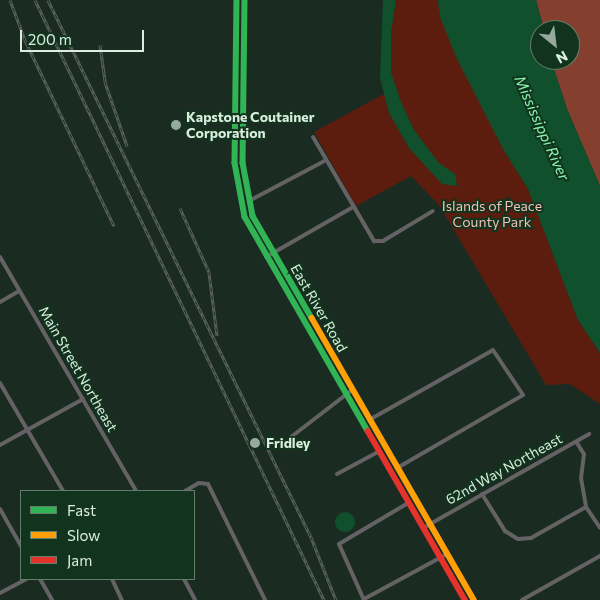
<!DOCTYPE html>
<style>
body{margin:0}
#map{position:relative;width:600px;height:600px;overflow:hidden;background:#1a2c21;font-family:Commissioner,sans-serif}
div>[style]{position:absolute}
.green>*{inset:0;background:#5d1d0e}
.forest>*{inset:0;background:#843f2f}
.water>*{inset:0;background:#11502d}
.round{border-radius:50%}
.street>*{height:4px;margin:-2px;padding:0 2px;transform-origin:2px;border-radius:2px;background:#656265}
.fast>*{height:5.5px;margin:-2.75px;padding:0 2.75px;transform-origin:2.75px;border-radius:2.75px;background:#30b455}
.slow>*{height:5.5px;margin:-2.75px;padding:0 2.75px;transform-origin:2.75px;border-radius:2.75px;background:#ff9f0a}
.jam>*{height:5.5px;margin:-2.75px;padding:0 2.75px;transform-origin:2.75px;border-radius:2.75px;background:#e5322d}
.rail>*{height:3px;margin-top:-1.5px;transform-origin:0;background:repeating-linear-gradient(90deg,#12341f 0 4px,#5d6360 0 8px);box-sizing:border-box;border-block:1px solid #5d6360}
.dots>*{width:14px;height:14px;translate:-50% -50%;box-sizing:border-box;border:2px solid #12341f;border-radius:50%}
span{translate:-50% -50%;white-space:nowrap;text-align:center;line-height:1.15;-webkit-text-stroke:4px #12341f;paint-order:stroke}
.poi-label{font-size:14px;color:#daedde;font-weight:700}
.left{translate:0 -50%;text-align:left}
.park-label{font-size:14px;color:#f0c0b5}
.street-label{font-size:14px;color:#daedde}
.water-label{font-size:15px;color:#86f4ac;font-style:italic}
.legend{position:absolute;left:20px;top:490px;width:175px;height:90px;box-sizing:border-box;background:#12341f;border:1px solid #627e6b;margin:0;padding:6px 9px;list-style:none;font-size:15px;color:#daedde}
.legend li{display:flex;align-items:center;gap:10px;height:25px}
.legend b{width:25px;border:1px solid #627e6b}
.north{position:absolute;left:530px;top:20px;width:50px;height:50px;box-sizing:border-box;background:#12341f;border:1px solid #627e6b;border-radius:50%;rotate:151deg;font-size:14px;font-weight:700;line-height:20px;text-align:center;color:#daedde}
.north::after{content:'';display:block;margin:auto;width:18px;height:22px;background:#97a99c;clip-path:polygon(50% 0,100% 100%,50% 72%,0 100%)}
.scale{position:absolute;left:20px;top:30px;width:124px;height:22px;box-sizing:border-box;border:2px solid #daedde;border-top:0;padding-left:6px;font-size:15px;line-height:18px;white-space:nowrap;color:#daedde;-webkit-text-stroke:4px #12341f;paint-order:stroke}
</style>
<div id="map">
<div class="green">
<i style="clip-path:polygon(396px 0,438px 0,440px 17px,503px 149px,528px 189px,578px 320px,600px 353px,600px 404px,570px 384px,546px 385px,439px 205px,411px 176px,356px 206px,314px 132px,384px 94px,389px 113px,409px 148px,455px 174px,439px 163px,414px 130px,401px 102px,391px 72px,391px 33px)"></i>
</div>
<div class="forest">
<i style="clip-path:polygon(536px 0,600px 0,600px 186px,567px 109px,551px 60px,570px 60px,570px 30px,544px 30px)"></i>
</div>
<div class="water">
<i style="clip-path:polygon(383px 0,396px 0,391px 33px,391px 72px,401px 102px,414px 130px,439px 163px,455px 174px,457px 186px,442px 184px,409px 148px,389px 113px,380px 78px)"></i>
<i style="clip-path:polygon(438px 0,536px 0,544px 30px,540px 30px,540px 60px,551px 60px,567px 109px,600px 186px,600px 353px,578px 320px,528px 189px,503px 149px,457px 59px,440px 17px)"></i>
<i class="round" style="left:335px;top:512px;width:20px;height:20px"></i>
</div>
<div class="street">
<i style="left:313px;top:137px;width:121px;rotate:59.6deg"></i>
<i style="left:374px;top:241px;width:9px"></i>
<i style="left:383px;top:241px;width:58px;rotate:-31deg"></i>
<i style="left:249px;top:201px;width:87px;rotate:-28deg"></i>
<i style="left:0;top:257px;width:271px;rotate:59.8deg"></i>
<i style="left:266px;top:257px;width:100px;rotate:-29.9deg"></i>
<i style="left:0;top:302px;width:22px;rotate:-30deg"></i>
<i style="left:0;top:383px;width:125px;rotate:59.7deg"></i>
<i style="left:369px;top:420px;width:142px;rotate:-29.4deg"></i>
<i style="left:493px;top:350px;width:54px;rotate:56.3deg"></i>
<i style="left:523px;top:395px;width:146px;rotate:149.9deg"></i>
<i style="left:291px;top:437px;width:77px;rotate:-37.6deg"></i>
<i style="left:577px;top:443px;width:13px;rotate:58deg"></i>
<i style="left:584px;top:454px;width:24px;rotate:97deg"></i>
<i style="left:581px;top:478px;width:29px;rotate:80deg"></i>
<i style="left:586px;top:507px;width:25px;rotate:56deg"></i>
<i style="left:0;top:445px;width:95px;rotate:-29deg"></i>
<i style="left:337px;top:474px;width:47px;rotate:-28.2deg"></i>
<i style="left:185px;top:491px;width:16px;rotate:-30deg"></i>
<i style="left:199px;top:483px;width:9px;rotate:6deg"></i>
<i style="left:208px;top:484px;width:129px;rotate:63.8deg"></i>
<i style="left:482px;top:494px;width:44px;rotate:58.1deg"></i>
<i style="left:505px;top:531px;width:15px;rotate:32deg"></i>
<i style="left:518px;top:539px;width:13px;rotate:-4deg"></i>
<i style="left:531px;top:538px;width:63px;rotate:-29.4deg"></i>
<i style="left:0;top:509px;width:43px;rotate:60.4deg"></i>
<i style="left:423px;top:528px;width:191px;rotate:-29.5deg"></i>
<i style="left:40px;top:579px;width:24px;rotate:60deg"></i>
<i style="left:112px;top:579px;width:23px;rotate:65deg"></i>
<i style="left:184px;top:579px;width:24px;rotate:62deg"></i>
<i style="left:0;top:593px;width:30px;rotate:-28deg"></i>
<i style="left:364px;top:599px;width:94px;rotate:-28.5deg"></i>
<i style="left:364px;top:600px;width:61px;rotate:-114.1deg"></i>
<i style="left:339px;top:544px;width:80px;rotate:-30.7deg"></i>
<i style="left:522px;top:600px;width:90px;rotate:-29.4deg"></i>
</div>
<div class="fast">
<i style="left:237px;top:0;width:163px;rotate:90.7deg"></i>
<i style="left:235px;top:163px;width:55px;rotate:79.5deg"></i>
<i style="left:245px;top:217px;width:247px;rotate:60.1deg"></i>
<i style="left:245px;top:0;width:163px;rotate:90.7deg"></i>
<i style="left:243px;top:163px;width:54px;rotate:79.3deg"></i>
<i style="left:253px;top:216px;width:118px;rotate:60deg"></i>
</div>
<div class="slow">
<i style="left:312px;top:318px;width:325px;rotate:60.1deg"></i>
</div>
<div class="jam">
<i style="left:368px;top:431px;width:195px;rotate:60.1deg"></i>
</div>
<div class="rail">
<i style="left:10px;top:0;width:43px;rotate:69.4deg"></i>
<i style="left:25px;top:40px;width:206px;rotate:64.4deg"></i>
<i style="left:35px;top:0;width:666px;rotate:64.28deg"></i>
<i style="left:48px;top:0;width:598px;rotate:63.91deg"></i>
<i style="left:311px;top:537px;width:68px;rotate:68.4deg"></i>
<i style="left:100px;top:45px;width:37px;rotate:82deg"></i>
<i style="left:105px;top:82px;width:68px;rotate:71deg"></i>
<i style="left:180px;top:208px;width:70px;rotate:65.6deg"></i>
<i style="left:209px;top:272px;width:64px;rotate:82.8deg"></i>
</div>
<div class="dots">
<i style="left:176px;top:125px;background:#97a99c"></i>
<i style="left:255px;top:443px;background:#97a99c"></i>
</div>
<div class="poi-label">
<span class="left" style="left:186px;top:125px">Kapstone Coutainer<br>Corporation</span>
<span class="left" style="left:266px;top:443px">Fridley</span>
</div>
<div class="park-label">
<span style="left:492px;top:214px">Islands of Peace<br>County Park</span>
</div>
<div class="street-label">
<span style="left:319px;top:308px;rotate:60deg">East River Road</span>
<span style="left:78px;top:369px;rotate:60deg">Main Street Northeast</span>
<span style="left:504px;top:469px;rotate:-29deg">62nd Way Northeast</span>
</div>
<div class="water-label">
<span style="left:542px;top:128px;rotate:66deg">Mississippi River</span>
</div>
<ul class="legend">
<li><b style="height:6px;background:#30b455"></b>Fast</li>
<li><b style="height:6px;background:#ff9f0a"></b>Slow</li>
<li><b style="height:6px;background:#e5322d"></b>Jam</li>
</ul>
<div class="north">N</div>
<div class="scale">200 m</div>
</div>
